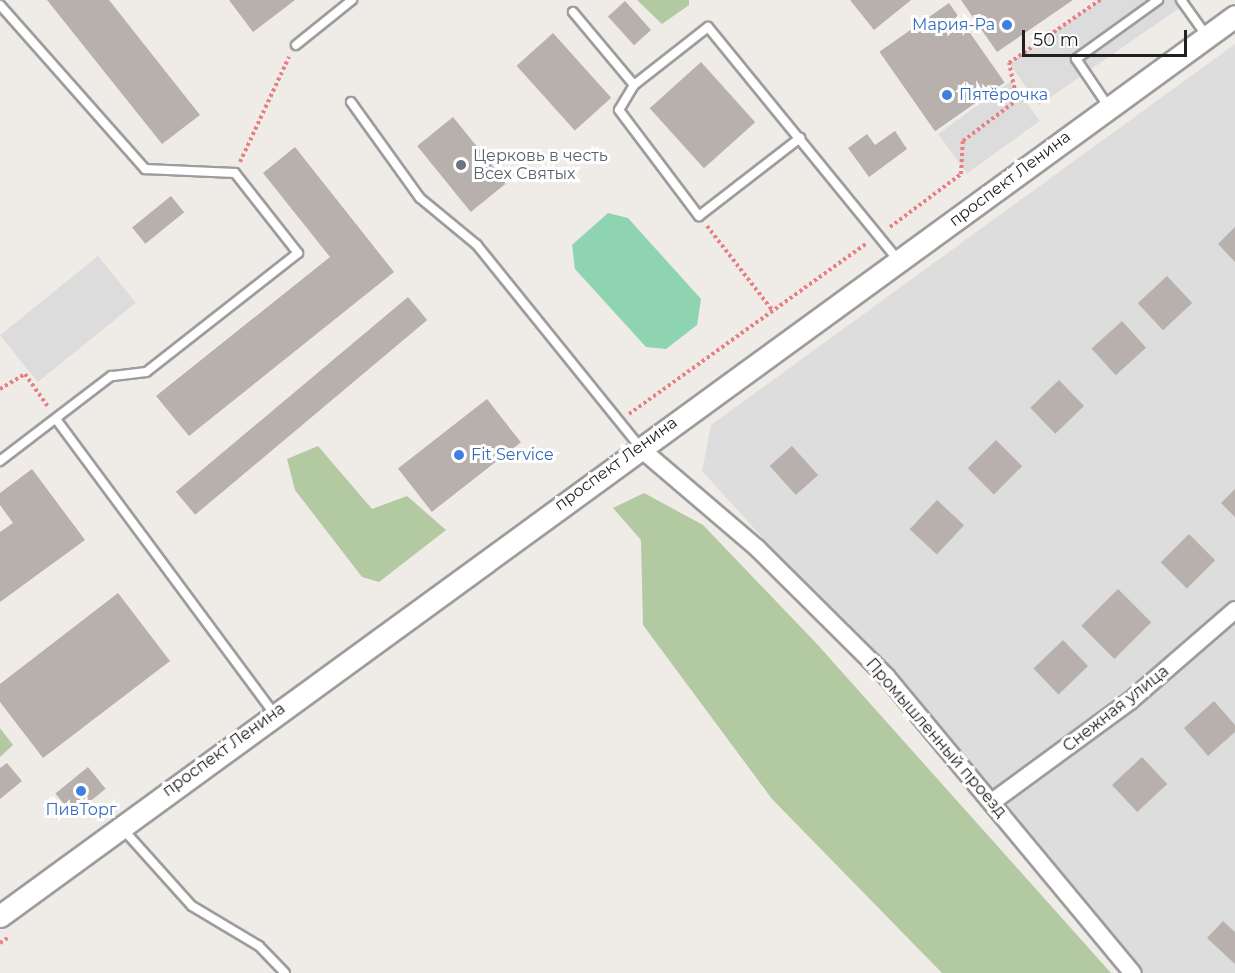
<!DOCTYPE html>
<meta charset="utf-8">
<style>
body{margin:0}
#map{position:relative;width:1235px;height:973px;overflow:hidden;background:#efebe7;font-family:Montserrat,sans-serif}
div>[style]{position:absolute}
.residential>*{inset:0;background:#dedddd}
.forest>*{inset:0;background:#b3c9a1}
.pitch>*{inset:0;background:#8fd4b0}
.parking>*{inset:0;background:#dcdcdc;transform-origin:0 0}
.building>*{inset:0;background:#b8b0ad;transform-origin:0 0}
.path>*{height:4px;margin-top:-2px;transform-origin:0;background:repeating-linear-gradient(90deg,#e97e83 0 3px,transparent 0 6px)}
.roads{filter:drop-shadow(2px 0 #9d9d9d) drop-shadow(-2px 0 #9d9d9d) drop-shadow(0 2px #9d9d9d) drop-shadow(0 -2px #9d9d9d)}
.service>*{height:8px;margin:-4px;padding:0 4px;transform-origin:4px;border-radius:4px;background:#fff}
.minor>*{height:16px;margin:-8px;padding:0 8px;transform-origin:8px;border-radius:8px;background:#fff}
.tertiary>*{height:21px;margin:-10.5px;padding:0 10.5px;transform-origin:10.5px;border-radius:10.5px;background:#fff}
.dots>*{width:16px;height:16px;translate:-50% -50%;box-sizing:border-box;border:3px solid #fff;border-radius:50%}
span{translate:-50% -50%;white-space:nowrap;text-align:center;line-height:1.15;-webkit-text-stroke:6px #fff;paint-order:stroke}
.shop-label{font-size:16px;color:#366cbe}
.right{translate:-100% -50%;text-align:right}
.left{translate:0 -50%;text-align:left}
.worship-label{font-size:16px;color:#5b616d}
.street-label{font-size:16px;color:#202020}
.scale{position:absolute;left:1022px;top:30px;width:165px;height:27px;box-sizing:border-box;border:3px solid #202020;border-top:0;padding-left:8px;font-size:18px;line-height:21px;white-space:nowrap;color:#202020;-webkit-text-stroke:4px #fff;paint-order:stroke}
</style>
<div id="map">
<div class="residential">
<i style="clip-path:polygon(1235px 44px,1235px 973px,1137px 973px,1005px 804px,702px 471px,711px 425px)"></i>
</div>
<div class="forest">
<i style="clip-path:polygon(637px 0,689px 0,689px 5px,662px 24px)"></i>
<i style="clip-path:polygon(318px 446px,372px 509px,407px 496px,446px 530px,379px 582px,362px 577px,295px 490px,287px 459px)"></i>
<i style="clip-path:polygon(644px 493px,703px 525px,816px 643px,1111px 973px,942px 973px,772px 799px,643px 625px,641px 540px,613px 508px)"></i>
<i style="clip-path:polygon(0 728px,13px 745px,0 757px)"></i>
</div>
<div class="pitch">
<i style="clip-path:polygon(608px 213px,628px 218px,701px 299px,697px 325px,666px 349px,646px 347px,575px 269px,572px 245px)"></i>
</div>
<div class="parking">
<i style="clip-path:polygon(1100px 0,1191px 0,1039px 105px,1009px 63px)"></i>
<i style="left:1011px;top:81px;width:49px;height:90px;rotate:54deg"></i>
<i style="left:98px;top:256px;width:60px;height:126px;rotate:51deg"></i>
</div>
<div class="building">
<i style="clip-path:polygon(47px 0,109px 0,200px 115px,162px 144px)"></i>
<i style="clip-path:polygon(229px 0,295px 0,253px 32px)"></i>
<i style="clip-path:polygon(850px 0,911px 0,874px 30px)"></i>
<i style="clip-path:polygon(961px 0,1073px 0,997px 52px)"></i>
<i style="left:625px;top:1px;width:39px;height:23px;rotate:48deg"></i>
<i style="left:949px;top:3px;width:97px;height:85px;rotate:55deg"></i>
<i style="left:553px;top:33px;width:87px;height:49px;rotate:48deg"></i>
<i style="left:701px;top:62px;width:81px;height:69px;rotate:48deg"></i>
<i style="left:453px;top:117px;width:85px;height:46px;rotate:51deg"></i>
<i style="clip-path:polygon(895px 131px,907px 149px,869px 177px,848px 148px,867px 134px,875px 145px)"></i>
<i style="clip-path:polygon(295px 147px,394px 272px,189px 436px,156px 396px,330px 257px,263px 173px)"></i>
<i style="left:171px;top:196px;width:21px;height:50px;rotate:51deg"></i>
<i style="clip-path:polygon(1235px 227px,1235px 262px,1218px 244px)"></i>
<i style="left:1167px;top:276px;width:37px;height:40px;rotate:47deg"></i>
<i style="left:408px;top:297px;width:30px;height:303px;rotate:50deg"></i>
<i style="left:1122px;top:321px;width:36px;height:41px;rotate:48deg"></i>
<i style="left:1059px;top:380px;width:36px;height:40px;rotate:46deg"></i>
<i style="left:487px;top:399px;width:55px;height:113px;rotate:52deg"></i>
<i style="left:996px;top:440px;width:37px;height:40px;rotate:45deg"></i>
<i style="left:792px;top:446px;width:39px;height:30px;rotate:48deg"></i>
<i style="clip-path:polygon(32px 469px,85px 540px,0 602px,0 532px,13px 523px,0 505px,0 493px)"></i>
<i style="clip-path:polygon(1235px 489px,1235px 517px,1221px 503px)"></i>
<i style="left:937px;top:500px;width:37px;height:40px;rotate:43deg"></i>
<i style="left:1189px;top:534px;width:37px;height:40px;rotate:45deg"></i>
<i style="left:1118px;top:589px;width:47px;height:52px;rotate:45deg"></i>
<i style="clip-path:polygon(118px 593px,170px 661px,43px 758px,0 702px,0 684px)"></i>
<i style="left:1063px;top:640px;width:36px;height:41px;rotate:46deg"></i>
<i style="clip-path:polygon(1214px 701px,1235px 725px,1235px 732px,1208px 756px,1184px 728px)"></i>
<i style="left:1142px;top:757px;width:37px;height:41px;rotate:47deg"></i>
<i style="clip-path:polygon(7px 763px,22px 781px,0 799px,0 768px)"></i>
<i style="left:88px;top:767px;width:28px;height:42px;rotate:51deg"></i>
<i style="clip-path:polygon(1223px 921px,1235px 932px,1235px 964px,1207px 938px)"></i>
</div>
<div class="path">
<i style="left:240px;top:162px;width:116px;rotate:-65deg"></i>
<i style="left:707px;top:226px;width:108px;rotate:52.2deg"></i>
<i style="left:890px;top:227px;width:89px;rotate:-36.7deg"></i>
<i style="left:961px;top:174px;width:33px;rotate:-87deg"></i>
<i style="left:963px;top:141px;width:68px;rotate:-37.2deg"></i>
<i style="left:1017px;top:100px;width:38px;rotate:-102deg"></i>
<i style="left:1009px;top:63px;width:111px;rotate:-34.7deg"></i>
<i style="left:0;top:389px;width:29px;rotate:-31deg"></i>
<i style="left:25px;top:374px;width:39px;rotate:55deg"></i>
<i style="left:629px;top:414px;width:293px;rotate:-35.7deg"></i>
<i style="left:0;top:943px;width:11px;rotate:-34deg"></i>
</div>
<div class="roads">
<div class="service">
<i style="left:1181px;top:0;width:43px;rotate:54.5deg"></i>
<i style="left:0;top:5px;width:219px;rotate:48.5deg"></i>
<i style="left:145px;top:169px;width:90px;rotate:2.5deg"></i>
<i style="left:235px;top:173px;width:102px;rotate:51.8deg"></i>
<i style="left:298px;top:253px;width:193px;rotate:141.9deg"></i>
<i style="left:146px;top:372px;width:35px;rotate:173deg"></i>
<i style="left:111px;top:376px;width:140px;rotate:142.6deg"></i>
<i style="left:573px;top:12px;width:95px;rotate:50.1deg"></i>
<i style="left:634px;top:85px;width:94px;rotate:-38.1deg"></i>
<i style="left:708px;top:27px;width:302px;rotate:50.8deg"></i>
<i style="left:296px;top:45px;width:72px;rotate:-38.8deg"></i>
<i style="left:634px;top:85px;width:29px;rotate:121deg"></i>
<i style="left:619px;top:110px;width:133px;rotate:53deg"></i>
<i style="left:699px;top:216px;width:128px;rotate:-37.7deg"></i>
<i style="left:351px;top:102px;width:118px;rotate:54.3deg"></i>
<i style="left:420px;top:198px;width:74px;rotate:39.5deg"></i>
<i style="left:477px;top:245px;width:260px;rotate:51.1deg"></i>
<i style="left:1108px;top:106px;width:57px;rotate:-124.2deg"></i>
<i style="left:1076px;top:59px;width:101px;rotate:-35.7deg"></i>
<i style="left:56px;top:419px;width:367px;rotate:53.5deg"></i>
<i style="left:121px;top:827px;width:106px;rotate:48.1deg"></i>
<i style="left:192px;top:906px;width:78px;rotate:30.8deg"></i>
<i style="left:259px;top:946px;width:37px;rotate:46deg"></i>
</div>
<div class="minor">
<i style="left:640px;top:448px;width:154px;rotate:40.5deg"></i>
<i style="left:757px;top:548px;width:182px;rotate:44.8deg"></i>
<i style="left:886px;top:676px;width:386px;rotate:50.3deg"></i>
<i style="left:992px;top:802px;width:171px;rotate:-36.2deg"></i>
<i style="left:1130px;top:701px;width:139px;rotate:-40.9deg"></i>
</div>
<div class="tertiary">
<i style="left:0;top:916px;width:1528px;rotate:-36.08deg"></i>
</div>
</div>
<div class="dots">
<i style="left:1007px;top:25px;background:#3f7fe0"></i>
<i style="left:947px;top:95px;background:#3f7fe0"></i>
<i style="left:461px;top:165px;background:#6b7280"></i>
<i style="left:459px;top:455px;background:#3f7fe0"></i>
<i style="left:81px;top:791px;background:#3f7fe0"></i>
</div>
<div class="shop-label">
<span class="right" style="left:995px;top:25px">Мария-Ра</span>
<span class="left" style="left:959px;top:95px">Пятёрочка</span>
<span class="left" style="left:471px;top:455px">Fit Service</span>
<span style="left:81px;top:810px">ПивТорг</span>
</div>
<div class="worship-label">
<span class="left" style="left:473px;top:165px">Церковь в честь<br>Всех Святых</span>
</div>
<div class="street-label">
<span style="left:1010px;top:179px;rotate:-37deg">проспект Ленина</span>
<span style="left:616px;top:464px;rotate:-36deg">проспект Ленина</span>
<span style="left:1116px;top:709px;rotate:-38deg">Снежная улица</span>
<span style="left:936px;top:738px;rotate:49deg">Промышленный проезд</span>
<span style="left:224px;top:750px;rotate:-36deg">проспект Ленина</span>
</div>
<div class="scale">50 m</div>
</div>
